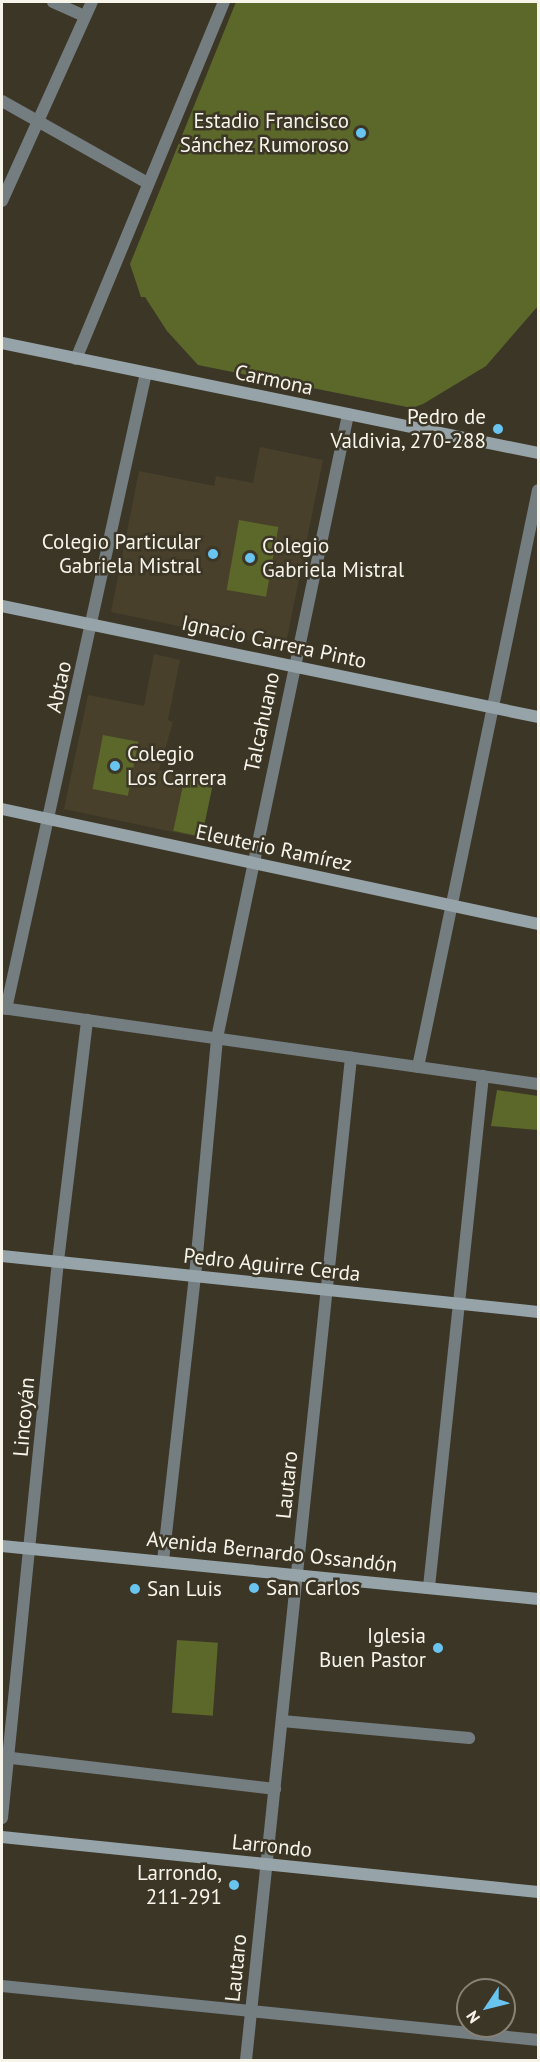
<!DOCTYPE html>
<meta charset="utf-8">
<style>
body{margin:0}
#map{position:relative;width:540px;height:2062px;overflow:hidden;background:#3c3627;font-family:"PT Sans",sans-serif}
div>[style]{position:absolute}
.built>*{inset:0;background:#48402a}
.green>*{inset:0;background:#5c6829;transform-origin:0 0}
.street>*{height:12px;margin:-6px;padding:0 6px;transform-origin:6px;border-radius:6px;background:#747d80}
.secondary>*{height:12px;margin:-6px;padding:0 6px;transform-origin:6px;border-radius:6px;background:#96a4a9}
.dots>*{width:16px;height:16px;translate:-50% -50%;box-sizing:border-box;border:3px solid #3c3627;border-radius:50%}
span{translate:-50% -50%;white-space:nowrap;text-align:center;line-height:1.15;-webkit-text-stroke:5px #3c3627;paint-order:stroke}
.poi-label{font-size:21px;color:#f7f4ea}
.right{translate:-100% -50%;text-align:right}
.left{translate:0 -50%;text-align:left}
.street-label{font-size:21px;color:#f7f4ea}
.frame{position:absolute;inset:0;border:3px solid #f7f4ea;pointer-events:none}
.north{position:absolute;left:456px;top:1978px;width:60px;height:60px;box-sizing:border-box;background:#3c3627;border:2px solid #878275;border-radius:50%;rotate:235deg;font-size:16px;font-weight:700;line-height:24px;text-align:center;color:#f7f4ea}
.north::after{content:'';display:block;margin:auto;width:21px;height:27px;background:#69c4f0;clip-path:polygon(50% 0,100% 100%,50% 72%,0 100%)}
</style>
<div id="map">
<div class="built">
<i style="clip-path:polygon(260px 447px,323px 460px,285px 648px,111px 612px,139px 471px,214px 486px,216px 476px,253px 483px)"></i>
<i style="clip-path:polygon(154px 654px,180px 660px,168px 720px,173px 722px,159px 770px,213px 782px,202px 838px,64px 809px,88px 695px,144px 706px)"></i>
</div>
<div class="green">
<i style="clip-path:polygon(236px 2px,538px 2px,538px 306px,486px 366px,423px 404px,412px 408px,198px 365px,167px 331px,145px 297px,141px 297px,130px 264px)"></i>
<i style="left:239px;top:520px;width:40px;height:71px;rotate:10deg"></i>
<i style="left:103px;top:735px;width:36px;height:55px;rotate:11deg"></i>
<i style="left:185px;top:776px;width:29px;height:56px;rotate:12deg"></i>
<i style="clip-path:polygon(497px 1090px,538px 1096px,538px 1130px,491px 1126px)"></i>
<i style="left:177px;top:1640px;width:41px;height:73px;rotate:4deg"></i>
</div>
<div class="street">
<i style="left:53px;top:2px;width:35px;rotate:24deg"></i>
<i style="left:2px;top:101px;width:165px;rotate:29.4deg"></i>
<i style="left:2px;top:201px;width:218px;rotate:-65.7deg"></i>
<i style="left:76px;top:359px;width:386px;rotate:-67.5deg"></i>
<i style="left:2px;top:1008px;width:541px;rotate:8.07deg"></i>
<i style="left:6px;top:1009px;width:651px;rotate:-77.59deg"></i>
<i style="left:418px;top:1067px;width:589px;rotate:-78.25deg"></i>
<i style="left:163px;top:1561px;width:287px;rotate:-83.6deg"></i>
<i style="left:195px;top:1276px;width:239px;rotate:-84.7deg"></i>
<i style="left:217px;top:1038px;width:637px;rotate:-78.13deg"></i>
<i style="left:429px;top:1587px;width:514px;rotate:-83.97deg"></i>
<i style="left:282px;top:1721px;width:188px;rotate:5.2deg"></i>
<i style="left:3px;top:1757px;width:274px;rotate:6.7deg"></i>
<i style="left:2px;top:1818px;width:560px;rotate:-84.26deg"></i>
<i style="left:58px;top:1261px;width:243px;rotate:-83.1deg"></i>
<i style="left:2px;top:1986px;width:539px;rotate:5.75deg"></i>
<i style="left:246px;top:2060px;width:1008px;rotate:-84.02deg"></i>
</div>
<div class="secondary">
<i style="left:2px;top:343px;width:547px;rotate:11.6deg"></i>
<i style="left:2px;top:606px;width:547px;rotate:11.7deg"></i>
<i style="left:2px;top:809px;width:548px;rotate:12.11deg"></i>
<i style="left:2px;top:1256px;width:539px;rotate:5.96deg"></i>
<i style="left:2px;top:1546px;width:539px;rotate:5.65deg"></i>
<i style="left:2px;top:1837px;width:539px;rotate:5.86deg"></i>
</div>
<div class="dots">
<i style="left:361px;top:133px;background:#69c4f0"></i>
<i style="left:498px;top:429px;background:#69c4f0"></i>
<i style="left:213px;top:554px;background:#69c4f0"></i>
<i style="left:250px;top:558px;background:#69c4f0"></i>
<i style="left:115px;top:766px;background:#69c4f0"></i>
<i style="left:254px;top:1588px;background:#69c4f0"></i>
<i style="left:135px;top:1589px;background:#69c4f0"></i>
<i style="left:438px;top:1648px;background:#69c4f0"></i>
<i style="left:234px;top:1885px;background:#69c4f0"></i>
</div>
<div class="poi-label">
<span class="right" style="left:349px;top:133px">Estadio Francisco<br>Sánchez Rumoroso</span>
<span class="right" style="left:486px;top:429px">Pedro de<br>Valdivia, 270-288</span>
<span class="right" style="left:201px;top:554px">Colegio Particular<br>Gabriela Mistral</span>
<span class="left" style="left:262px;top:558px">Colegio<br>Gabriela Mistral</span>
<span class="left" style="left:127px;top:766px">Colegio<br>Los Carrera</span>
<span class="left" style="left:266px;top:1588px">San Carlos</span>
<span class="left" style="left:147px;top:1589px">San Luis</span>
<span class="right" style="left:426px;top:1648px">Iglesia<br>Buen Pastor</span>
<span class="right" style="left:222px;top:1885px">Larrondo,<br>211-291</span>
</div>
<div class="street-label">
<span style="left:274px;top:380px;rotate:12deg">Carmona</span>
<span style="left:274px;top:642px;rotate:12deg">Ignacio Carrera Pinto</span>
<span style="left:59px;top:687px;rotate:-78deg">Abtao</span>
<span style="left:262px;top:722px;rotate:-78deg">Talcahuano</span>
<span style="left:274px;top:848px;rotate:12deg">Eleuterio Ramírez</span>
<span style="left:272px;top:1265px;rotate:6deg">Pedro Aguirre Cerda</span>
<span style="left:24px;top:1417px;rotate:-85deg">Lincoyán</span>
<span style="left:287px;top:1485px;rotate:-84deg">Lautaro</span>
<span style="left:272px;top:1552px;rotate:6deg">Avenida Bernardo Ossandón</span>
<span style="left:272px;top:1846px;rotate:6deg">Larrondo</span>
<span style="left:236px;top:1968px;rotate:-84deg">Lautaro</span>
</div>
<div class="frame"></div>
<div class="north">N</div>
</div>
